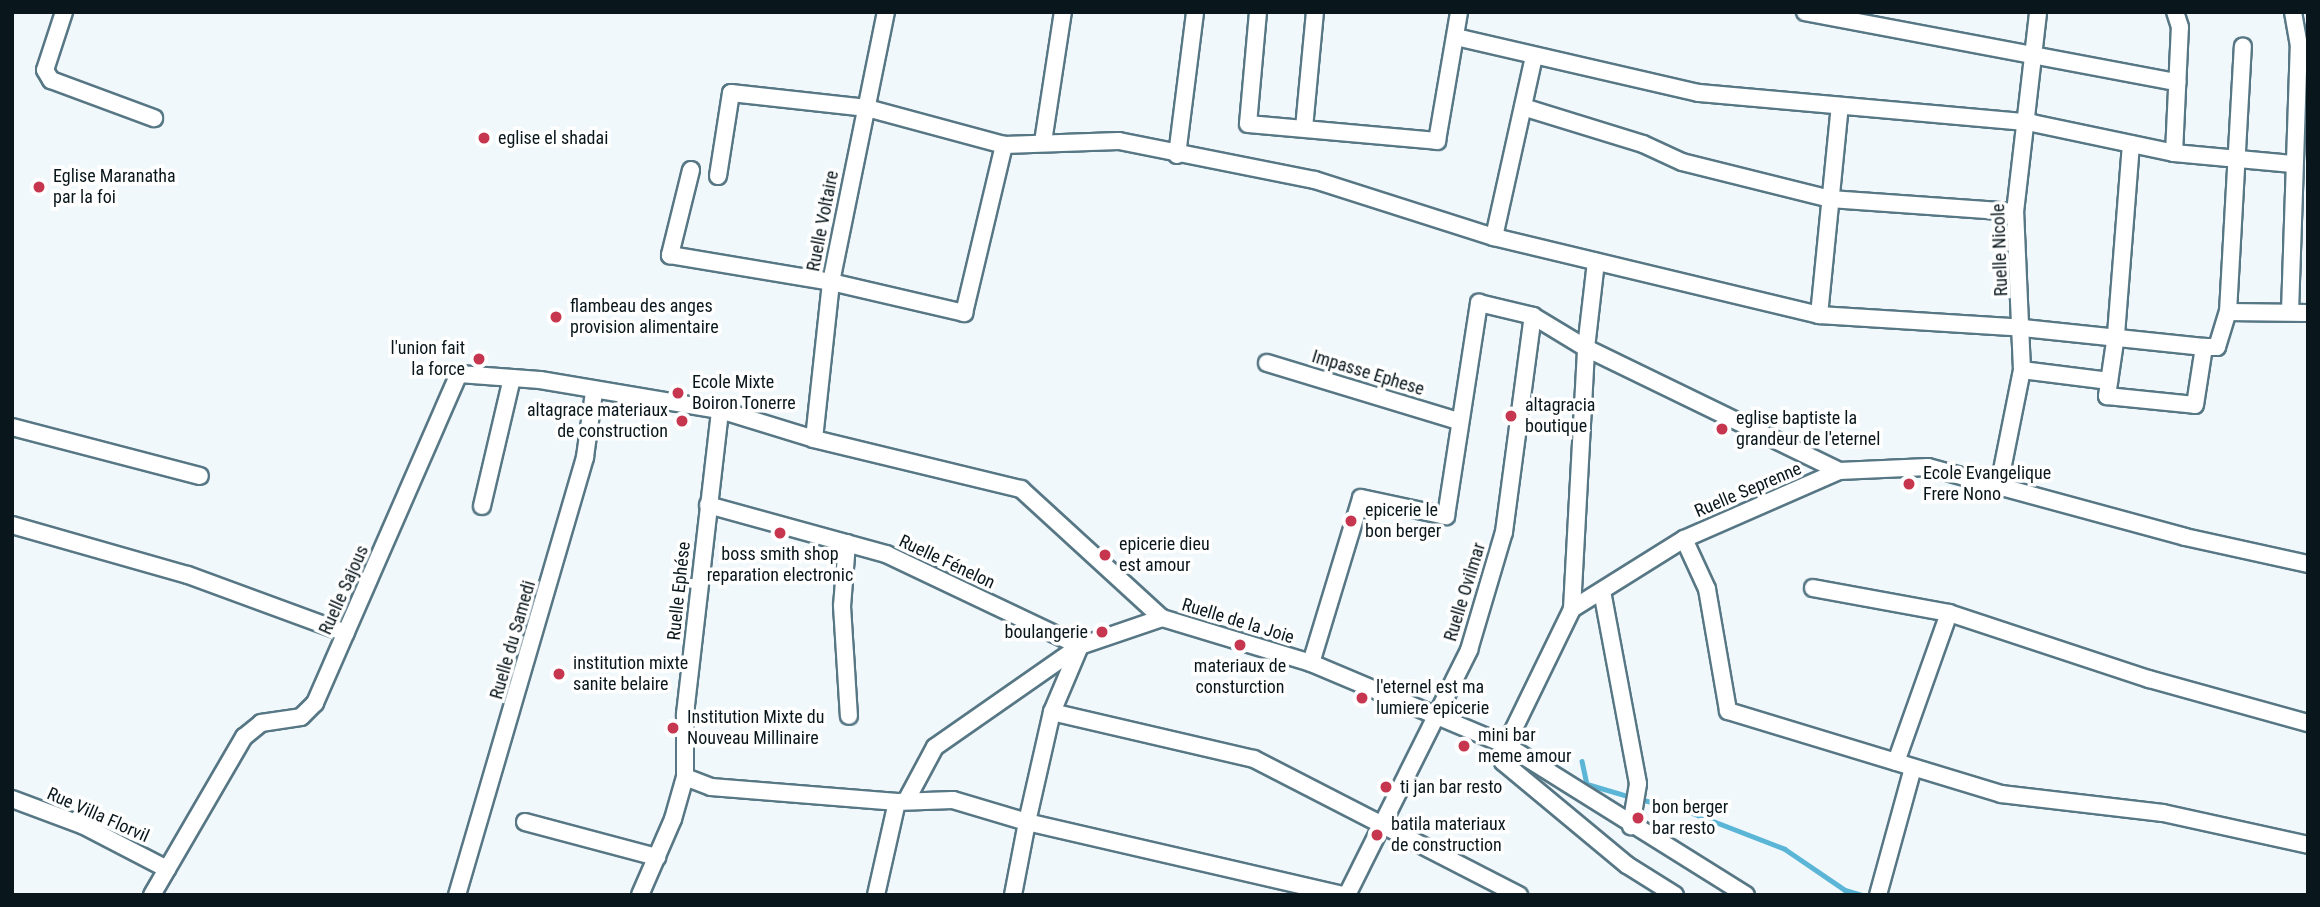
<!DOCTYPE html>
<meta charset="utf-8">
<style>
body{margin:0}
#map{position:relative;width:2320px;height:907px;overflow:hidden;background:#f1f8fb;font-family:"Roboto Condensed",sans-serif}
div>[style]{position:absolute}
.stream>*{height:4.5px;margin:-2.25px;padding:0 2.25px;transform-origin:2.25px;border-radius:2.25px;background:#5bb5d7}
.roads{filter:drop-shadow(2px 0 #577785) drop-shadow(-2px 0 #577785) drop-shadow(0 2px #577785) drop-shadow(0 -2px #577785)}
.minor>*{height:16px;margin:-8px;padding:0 8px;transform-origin:8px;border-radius:8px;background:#fff}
.dots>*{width:19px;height:19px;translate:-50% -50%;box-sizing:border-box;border:4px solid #fff;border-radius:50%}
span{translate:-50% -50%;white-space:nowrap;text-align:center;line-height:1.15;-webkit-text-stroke:7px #fff;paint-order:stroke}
.poi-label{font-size:18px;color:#09161b}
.left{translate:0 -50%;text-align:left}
.right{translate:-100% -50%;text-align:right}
.street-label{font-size:18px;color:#09161b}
.frame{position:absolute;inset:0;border:14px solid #09161b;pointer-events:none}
</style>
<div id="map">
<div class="stream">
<i style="left:1582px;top:761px;width:24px;rotate:78deg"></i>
<i style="left:1587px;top:784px;width:46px;rotate:16.5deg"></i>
<i style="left:1639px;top:799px;width:44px;rotate:13.1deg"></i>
<i style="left:1682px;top:809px;width:110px;rotate:21.2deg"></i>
<i style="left:1785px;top:849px;width:73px;rotate:34.3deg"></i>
<i style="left:1845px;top:890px;width:18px;rotate:16deg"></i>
</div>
<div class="roads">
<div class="minor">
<i style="left:64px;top:12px;width:61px;rotate:108.1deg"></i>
<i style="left:45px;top:70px;width:12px;rotate:59deg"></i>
<i style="left:51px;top:80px;width:110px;rotate:20.3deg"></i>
<i style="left:1258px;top:12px;width:112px;rotate:95.1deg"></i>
<i style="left:1248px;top:124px;width:190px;rotate:5.1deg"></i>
<i style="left:1437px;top:141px;width:131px;rotate:-80.3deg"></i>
<i style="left:1805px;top:12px;width:379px;rotate:10.7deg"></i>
<i style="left:1456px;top:37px;width:249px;rotate:13deg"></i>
<i style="left:1699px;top:93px;width:334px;rotate:5.1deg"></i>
<i style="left:2032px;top:123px;width:145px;rotate:11.9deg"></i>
<i style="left:2174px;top:153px;width:119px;rotate:5.3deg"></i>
<i style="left:1523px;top:107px;width:126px;rotate:17.1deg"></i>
<i style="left:1643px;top:144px;width:43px;rotate:24.8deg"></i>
<i style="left:1682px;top:162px;width:153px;rotate:14deg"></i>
<i style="left:1830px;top:199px;width:185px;rotate:4deg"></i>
<i style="left:1304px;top:128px;width:117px;rotate:-84.6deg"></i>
<i style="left:1043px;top:142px;width:132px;rotate:-81.3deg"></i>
<i style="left:2131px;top:144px;width:192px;rotate:94.5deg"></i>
<i style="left:2116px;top:335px;width:62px;rotate:98.4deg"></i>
<i style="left:2107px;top:396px;width:88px;rotate:5.8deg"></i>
<i style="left:2195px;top:405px;width:59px;rotate:-81.2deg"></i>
<i style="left:2204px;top:347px;width:13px"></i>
<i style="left:2217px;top:347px;width:37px;rotate:-73deg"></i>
<i style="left:2228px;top:312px;width:80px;rotate:0.7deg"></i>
<i style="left:2174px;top:153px;width:126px;rotate:-87.3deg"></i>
<i style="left:2180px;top:27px;width:16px;rotate:-108deg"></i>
<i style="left:1177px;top:155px;width:144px;rotate:-82.8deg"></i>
<i style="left:691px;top:170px;width:88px;rotate:103.9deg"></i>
<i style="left:670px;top:255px;width:163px;rotate:9.5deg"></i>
<i style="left:831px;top:282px;width:137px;rotate:13.1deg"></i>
<i style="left:964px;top:313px;width:173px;rotate:-76.6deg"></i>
<i style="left:1004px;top:145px;width:115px;rotate:-2deg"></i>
<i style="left:1119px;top:141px;width:200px;rotate:11.3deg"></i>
<i style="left:1315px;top:180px;width:188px;rotate:17.7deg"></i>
<i style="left:1494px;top:237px;width:334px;rotate:13.5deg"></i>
<i style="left:1819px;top:315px;width:204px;rotate:3.6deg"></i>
<i style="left:2023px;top:328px;width:182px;rotate:6deg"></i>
<i style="left:718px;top:176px;width:84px;rotate:-81.1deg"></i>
<i style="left:731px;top:93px;width:137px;rotate:6.3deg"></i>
<i style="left:867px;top:108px;width:142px;rotate:15.1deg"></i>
<i style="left:1494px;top:237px;width:185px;rotate:-77.5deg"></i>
<i style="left:2228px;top:312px;width:266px;rotate:-86.8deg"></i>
<i style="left:2290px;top:312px;width:266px;rotate:-88.1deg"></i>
<i style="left:2299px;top:46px;width:35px;rotate:-100deg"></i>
<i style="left:1819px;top:315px;width:210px;rotate:-84.3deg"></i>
<i style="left:1267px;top:363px;width:200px;rotate:16.9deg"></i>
<i style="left:2022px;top:370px;width:88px;rotate:7.2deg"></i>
<i style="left:12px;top:427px;width:194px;rotate:14.6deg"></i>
<i style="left:814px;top:439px;width:158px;rotate:-83.8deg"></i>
<i style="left:831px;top:282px;width:276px;rotate:-78.5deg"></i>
<i style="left:1999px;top:485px;width:117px;rotate:-78.7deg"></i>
<i style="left:2022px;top:370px;width:158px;rotate:-92.5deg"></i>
<i style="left:2015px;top:212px;width:201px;rotate:-83.4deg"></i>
<i style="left:708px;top:505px;width:185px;rotate:15.4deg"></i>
<i style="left:886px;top:554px;width:215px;rotate:25.4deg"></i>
<i style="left:1080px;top:646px;width:87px;rotate:-18.9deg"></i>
<i style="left:482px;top:506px;width:131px;rotate:-76.8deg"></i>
<i style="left:12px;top:525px;width:183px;rotate:15.9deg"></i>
<i style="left:188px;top:575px;width:168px;rotate:20.2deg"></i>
<i style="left:1684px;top:539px;width:55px;rotate:65.3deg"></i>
<i style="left:1707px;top:589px;width:124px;rotate:80.2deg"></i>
<i style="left:1728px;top:711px;width:285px;rotate:16.9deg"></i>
<i style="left:2001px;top:794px;width:163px;rotate:6.7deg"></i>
<i style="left:2163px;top:813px;width:148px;rotate:12.4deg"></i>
<i style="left:847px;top:543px;width:63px;rotate:94.5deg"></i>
<i style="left:842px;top:606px;width:110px;rotate:86.4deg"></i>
<i style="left:1813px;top:588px;width:138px;rotate:10.4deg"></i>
<i style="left:1949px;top:613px;width:211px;rotate:18.3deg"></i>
<i style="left:2149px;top:679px;width:165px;rotate:15.5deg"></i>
<i style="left:1602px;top:591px;width:196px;rotate:79.4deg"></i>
<i style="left:1638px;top:784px;width:43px;rotate:99.5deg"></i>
<i style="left:1572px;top:609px;width:261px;rotate:-86.9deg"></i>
<i style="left:1586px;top:348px;width:87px;rotate:-83.4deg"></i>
<i style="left:1311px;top:663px;width:172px;rotate:-73.1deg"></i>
<i style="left:1361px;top:498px;width:87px;rotate:12deg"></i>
<i style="left:1446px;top:516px;width:216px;rotate:-81.2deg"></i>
<i style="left:1479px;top:303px;width:56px;rotate:13.5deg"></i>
<i style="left:1533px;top:316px;width:62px;rotate:31.1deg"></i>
<i style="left:1586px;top:348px;width:281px;rotate:25.9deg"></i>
<i style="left:1052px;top:712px;width:207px;rotate:13.1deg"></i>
<i style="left:1254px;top:759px;width:298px;rotate:27.2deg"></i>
<i style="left:1896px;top:762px;width:158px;rotate:-70.4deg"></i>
<i style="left:685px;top:777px;width:28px;rotate:21deg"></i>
<i style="left:711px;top:787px;width:187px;rotate:4.6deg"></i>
<i style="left:897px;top:802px;width:56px;rotate:-2deg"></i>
<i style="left:953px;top:800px;width:77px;rotate:16.6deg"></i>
<i style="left:1027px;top:822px;width:113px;rotate:-77.2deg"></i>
<i style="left:1052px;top:712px;width:72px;rotate:-67deg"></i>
<i style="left:12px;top:799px;width:75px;rotate:20.4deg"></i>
<i style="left:82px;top:825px;width:96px;rotate:27.4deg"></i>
<i style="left:906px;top:801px;width:61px;rotate:-61.8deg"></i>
<i style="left:935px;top:747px;width:177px;rotate:-34.9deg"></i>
<i style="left:525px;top:822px;width:137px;rotate:14.9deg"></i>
<i style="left:152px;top:895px;width:183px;rotate:-59.8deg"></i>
<i style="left:244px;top:737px;width:22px;rotate:-39deg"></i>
<i style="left:261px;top:723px;width:40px;rotate:-8.5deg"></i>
<i style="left:301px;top:717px;width:20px;rotate:-45deg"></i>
<i style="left:315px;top:703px;width:359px;rotate:-66.4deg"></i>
<i style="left:459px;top:374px;width:81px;rotate:4.2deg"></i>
<i style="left:540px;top:380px;width:182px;rotate:9.5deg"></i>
<i style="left:720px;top:410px;width:98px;rotate:17.1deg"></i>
<i style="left:814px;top:439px;width:213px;rotate:13.6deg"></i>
<i style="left:1021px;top:489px;width:191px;rotate:42.5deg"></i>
<i style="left:1162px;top:618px;width:156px;rotate:16.8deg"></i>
<i style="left:1311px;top:663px;width:212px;rotate:22.8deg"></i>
<i style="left:1506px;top:745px;width:283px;rotate:32deg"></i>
<i style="left:457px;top:895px;width:456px;rotate:-73.7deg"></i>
<i style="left:585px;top:457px;width:66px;rotate:-82.1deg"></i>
<i style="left:640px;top:895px;width:83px;rotate:-66.5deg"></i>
<i style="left:673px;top:819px;width:44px;rotate:-74.1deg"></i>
<i style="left:685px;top:777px;width:63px;rotate:-90deg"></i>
<i style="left:685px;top:714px;width:306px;rotate:-83.4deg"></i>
<i style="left:876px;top:895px;width:95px;rotate:-77.3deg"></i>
<i style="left:1013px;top:895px;width:74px;rotate:-79.1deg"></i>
<i style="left:1027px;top:822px;width:323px;rotate:13deg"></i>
<i style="left:1347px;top:895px;width:274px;rotate:-63.5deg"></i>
<i style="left:1469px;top:650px;width:123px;rotate:-73.5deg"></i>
<i style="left:1504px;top:532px;width:218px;rotate:-82.4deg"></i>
<i style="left:1675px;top:895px;width:57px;rotate:-148deg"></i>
<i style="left:1627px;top:865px;width:161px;rotate:-140.3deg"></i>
<i style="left:1503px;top:762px;width:17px;rotate:-80deg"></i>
<i style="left:1506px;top:745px;width:151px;rotate:-64.1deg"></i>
<i style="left:1572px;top:609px;width:132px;rotate:-32deg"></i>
<i style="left:1684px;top:539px;width:169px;rotate:-23.7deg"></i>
<i style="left:1839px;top:471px;width:89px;rotate:-2.6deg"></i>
<i style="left:1928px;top:467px;width:266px;rotate:15.2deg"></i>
<i style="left:2185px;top:537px;width:126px;rotate:12.4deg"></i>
<i style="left:1878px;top:895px;width:132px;rotate:-74.6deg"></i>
</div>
</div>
<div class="dots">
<i style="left:484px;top:138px;background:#c6364e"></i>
<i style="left:39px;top:187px;background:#c6364e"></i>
<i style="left:556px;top:317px;background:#c6364e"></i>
<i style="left:479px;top:359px;background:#c6364e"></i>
<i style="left:678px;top:393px;background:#c6364e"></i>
<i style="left:1511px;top:416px;background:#c6364e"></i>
<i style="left:682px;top:421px;background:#c6364e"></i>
<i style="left:1722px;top:429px;background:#c6364e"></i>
<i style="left:1909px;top:484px;background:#c6364e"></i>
<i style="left:1351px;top:521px;background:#c6364e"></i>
<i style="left:780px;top:533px;background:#c6364e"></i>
<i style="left:1105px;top:555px;background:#c6364e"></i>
<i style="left:1102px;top:632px;background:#c6364e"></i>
<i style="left:1240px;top:645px;background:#c6364e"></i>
<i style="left:559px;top:674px;background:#c6364e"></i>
<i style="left:1362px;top:698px;background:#c6364e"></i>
<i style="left:673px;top:728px;background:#c6364e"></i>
<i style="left:1464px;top:746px;background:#c6364e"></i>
<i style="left:1386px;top:787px;background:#c6364e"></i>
<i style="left:1638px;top:818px;background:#c6364e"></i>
<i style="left:1377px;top:835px;background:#c6364e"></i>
</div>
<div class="poi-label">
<span class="left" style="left:498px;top:138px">eglise el shadai</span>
<span class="left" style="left:53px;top:187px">Eglise Maranatha<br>par la foi</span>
<span class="left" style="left:570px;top:317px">flambeau des anges<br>provision alimentaire</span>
<span class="right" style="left:465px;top:359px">l'union fait<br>la force</span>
<span class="left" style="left:692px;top:393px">Ecole Mixte<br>Boiron Tonerre</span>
<span class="left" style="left:1525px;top:416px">altagracia<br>boutique</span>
<span class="right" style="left:668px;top:421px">altagrace materiaux<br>de construction</span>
<span class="left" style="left:1736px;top:429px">eglise baptiste la<br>grandeur de l'eternel</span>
<span class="left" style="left:1923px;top:484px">Ecole Evangelique<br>Frere Nono</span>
<span class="left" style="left:1365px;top:521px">epicerie le<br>bon berger</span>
<span class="left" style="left:1119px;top:555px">epicerie dieu<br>est amour</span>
<span style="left:780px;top:565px">boss smith shop<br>reparation electronic</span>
<span class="right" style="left:1088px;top:632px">boulangerie</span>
<span class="left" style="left:573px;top:674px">institution mixte<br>sanite belaire</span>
<span style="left:1240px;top:677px">materiaux de<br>consturction</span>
<span class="left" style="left:1376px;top:698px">l'eternel est ma<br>lumiere epicerie</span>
<span class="left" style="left:687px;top:728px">Institution Mixte du<br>Nouveau Millinaire</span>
<span class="left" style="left:1478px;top:746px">mini bar<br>meme amour</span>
<span class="left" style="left:1400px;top:787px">ti jan bar resto</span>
<span class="left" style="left:1652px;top:818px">bon berger<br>bar resto</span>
<span class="left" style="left:1391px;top:835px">batila materiaux<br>de construction</span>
</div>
<div class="street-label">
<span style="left:823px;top:221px;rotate:-79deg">Ruelle Voltaire</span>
<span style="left:2000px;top:250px;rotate:-92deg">Ruelle Nicole</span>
<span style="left:1368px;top:373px;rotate:17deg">Impasse Ephese</span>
<span style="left:1748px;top:490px;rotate:-23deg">Ruelle Seprenne</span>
<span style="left:947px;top:562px;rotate:25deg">Ruelle Fénelon</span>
<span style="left:344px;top:590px;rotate:-66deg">Ruelle Sajous</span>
<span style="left:679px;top:591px;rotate:-84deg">Ruelle Ephése</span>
<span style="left:1465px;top:592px;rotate:-73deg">Ruelle Ovilmar</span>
<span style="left:1238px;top:621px;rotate:17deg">Ruelle de la Joie</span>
<span style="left:513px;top:640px;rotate:-74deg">Ruelle du Samedi</span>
<span style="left:98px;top:815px;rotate:24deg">Rue Villa Florvil</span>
</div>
<div class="frame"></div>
</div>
